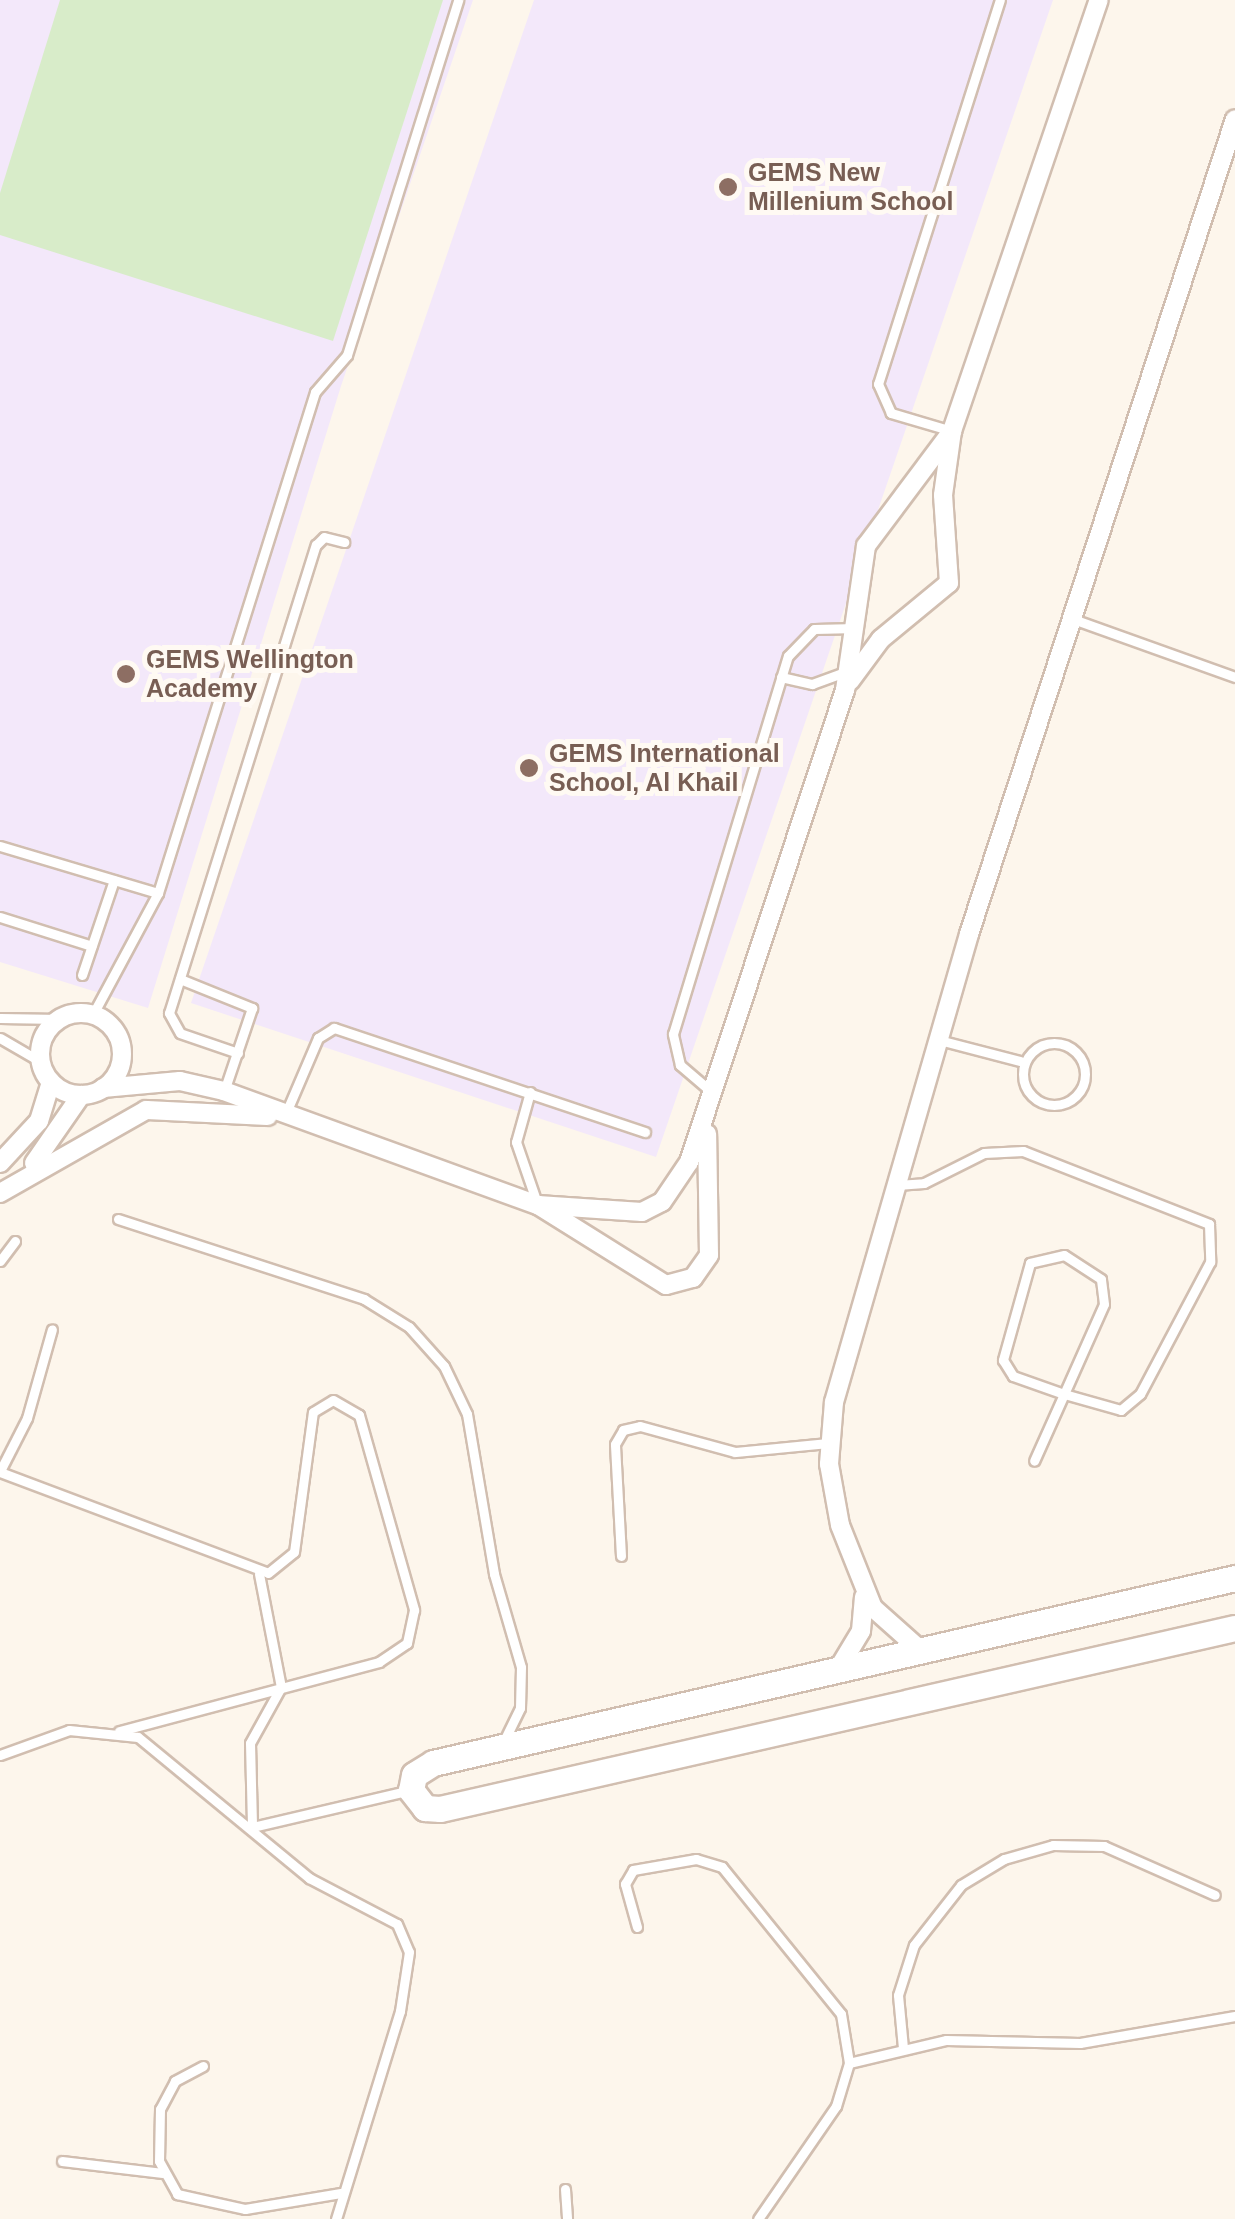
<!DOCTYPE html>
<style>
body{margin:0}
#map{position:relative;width:1235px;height:2219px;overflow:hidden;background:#fdf6ec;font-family:Helvetica,sans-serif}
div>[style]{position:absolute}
.education>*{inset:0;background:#f3e8fa}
.green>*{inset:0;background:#d8ecc9}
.roads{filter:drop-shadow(2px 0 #d1beb0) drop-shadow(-2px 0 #d1beb0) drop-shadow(0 2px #d1beb0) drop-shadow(0 -2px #d1beb0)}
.lane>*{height:9px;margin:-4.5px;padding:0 4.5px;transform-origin:4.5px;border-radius:4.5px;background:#fff}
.lane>.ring{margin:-4.5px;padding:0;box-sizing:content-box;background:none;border:9px solid #fff;border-radius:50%}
.street>*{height:18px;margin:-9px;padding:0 9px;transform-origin:9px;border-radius:9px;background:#fff}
.street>.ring{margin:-9px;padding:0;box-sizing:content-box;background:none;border:18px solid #fff;border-radius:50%}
.secondary>*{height:25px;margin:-12.5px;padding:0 12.5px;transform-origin:12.5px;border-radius:12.5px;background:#fff}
.dots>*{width:28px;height:28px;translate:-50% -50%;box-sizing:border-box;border:5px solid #fffaf3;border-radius:50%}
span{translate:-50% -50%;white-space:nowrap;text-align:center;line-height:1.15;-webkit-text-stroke:10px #fffaf3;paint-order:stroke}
.education-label{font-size:25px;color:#785e54;font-weight:700}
.left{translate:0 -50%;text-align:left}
</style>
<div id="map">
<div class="education">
<i style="clip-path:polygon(0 0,473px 0,341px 386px,148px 1008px,0 962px)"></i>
<i style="clip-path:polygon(534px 0,1053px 0,656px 1157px,191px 1003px)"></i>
</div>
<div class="green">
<i style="clip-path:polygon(60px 0,443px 0,333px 341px,0 235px,0 193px)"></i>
</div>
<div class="roads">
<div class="lane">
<i style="left:952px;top:431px;width:64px;rotate:-163.6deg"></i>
<i style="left:891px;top:413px;width:32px;rotate:-114deg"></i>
<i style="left:878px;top:384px;width:403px;rotate:-72.4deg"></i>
<i style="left:1073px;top:619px;width:172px;rotate:19.7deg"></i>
<i style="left:781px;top:677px;width:32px;rotate:13deg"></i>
<i style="left:812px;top:684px;width:35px;rotate:-20deg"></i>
<i style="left:0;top:846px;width:165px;rotate:16.6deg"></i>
<i style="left:0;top:917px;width:96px;rotate:17.5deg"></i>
<i style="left:82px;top:975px;width:100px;rotate:-71.4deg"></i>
<i style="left:180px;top:979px;width:78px;rotate:21.9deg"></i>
<i style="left:252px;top:1008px;width:88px;rotate:108.6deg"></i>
<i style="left:93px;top:1014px;width:137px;rotate:-61.8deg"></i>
<i style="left:158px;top:893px;width:525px;rotate:-72.6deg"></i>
<i style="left:315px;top:392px;width:49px;rotate:-49.1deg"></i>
<i style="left:347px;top:355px;width:372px;rotate:-72.6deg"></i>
<i style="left:0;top:1018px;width:60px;rotate:1deg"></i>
<i style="left:0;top:1038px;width:48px;rotate:30.3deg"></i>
<i style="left:939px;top:1040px;width:84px;rotate:14.5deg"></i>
<i class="ring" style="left:1023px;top:1043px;width:53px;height:53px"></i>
<i style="left:238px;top:1053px;width:61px;rotate:-161deg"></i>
<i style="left:180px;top:1033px;width:23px;rotate:-119deg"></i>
<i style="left:169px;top:1013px;width:491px;rotate:-72.6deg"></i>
<i style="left:316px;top:545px;width:11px;rotate:-45deg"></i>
<i style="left:324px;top:537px;width:21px;rotate:14deg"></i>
<i style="left:530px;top:1092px;width:52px;rotate:105.6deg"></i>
<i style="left:516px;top:1142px;width:65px;rotate:71deg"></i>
<i style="left:714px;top:1094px;width:45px;rotate:-139.5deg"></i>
<i style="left:680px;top:1065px;width:32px;rotate:-103deg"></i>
<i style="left:673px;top:1034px;width:395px;rotate:-73.1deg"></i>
<i style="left:788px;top:656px;width:37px;rotate:-46deg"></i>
<i style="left:814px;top:629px;width:43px;rotate:-1.3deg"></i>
<i style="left:285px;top:1115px;width:84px;rotate:-66.8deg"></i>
<i style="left:318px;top:1038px;width:19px;rotate:-32deg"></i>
<i style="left:334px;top:1028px;width:328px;rotate:18.5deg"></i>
<i style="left:897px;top:1185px;width:27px;rotate:-4deg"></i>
<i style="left:924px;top:1183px;width:67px;rotate:-26.6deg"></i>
<i style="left:984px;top:1153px;width:39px;rotate:-3deg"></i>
<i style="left:1023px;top:1151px;width:200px;rotate:21.4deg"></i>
<i style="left:1209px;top:1224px;width:38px;rotate:88deg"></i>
<i style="left:1210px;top:1262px;width:149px;rotate:117.9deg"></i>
<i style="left:1140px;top:1394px;width:25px;rotate:140deg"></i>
<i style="left:1121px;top:1410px;width:59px;rotate:-164.3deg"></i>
<i style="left:1064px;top:1394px;width:98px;rotate:-66deg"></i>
<i style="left:1104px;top:1304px;width:25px;rotate:-97deg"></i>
<i style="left:1101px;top:1279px;width:44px;rotate:-147deg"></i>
<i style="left:1064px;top:1255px;width:35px;rotate:167deg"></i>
<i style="left:1030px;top:1263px;width:101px;rotate:105.6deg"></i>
<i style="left:1003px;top:1360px;width:19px;rotate:58deg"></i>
<i style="left:1013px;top:1376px;width:54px;rotate:19.4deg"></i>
<i style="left:1064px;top:1394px;width:73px;rotate:114.1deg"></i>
<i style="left:118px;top:1219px;width:259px;rotate:18deg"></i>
<i style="left:364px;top:1299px;width:53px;rotate:31.9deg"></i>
<i style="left:409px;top:1327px;width:52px;rotate:48.1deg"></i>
<i style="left:444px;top:1366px;width:53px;rotate:64.4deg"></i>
<i style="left:467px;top:1414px;width:162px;rotate:80.4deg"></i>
<i style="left:494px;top:1574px;width:97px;rotate:73.8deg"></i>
<i style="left:521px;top:1667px;width:41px;rotate:91.4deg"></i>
<i style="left:520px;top:1708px;width:39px;rotate:116deg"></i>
<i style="left:0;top:1261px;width:25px;rotate:-53deg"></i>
<i style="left:0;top:1471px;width:59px;rotate:-63deg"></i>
<i style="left:27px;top:1418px;width:92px;rotate:-74.3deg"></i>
<i style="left:0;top:1472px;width:286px;rotate:20.6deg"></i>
<i style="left:268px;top:1573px;width:33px;rotate:-39deg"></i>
<i style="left:294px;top:1552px;width:141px;rotate:-82.3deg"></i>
<i style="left:313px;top:1412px;width:23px;rotate:-31deg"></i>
<i style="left:333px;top:1400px;width:30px;rotate:30deg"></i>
<i style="left:359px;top:1415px;width:203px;rotate:74.2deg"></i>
<i style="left:414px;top:1610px;width:34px;rotate:102deg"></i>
<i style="left:407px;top:1643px;width:34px;rotate:146deg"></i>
<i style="left:379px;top:1662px;width:269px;rotate:165.1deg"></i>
<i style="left:621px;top:1556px;width:112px;rotate:-93.1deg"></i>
<i style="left:615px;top:1444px;width:16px;rotate:-60deg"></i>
<i style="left:623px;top:1430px;width:17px;rotate:-13deg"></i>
<i style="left:640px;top:1426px;width:98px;rotate:15.3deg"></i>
<i style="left:735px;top:1452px;width:94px;rotate:-5.5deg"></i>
<i style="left:259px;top:1574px;width:115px;rotate:79deg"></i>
<i style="left:281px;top:1687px;width:64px;rotate:119deg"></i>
<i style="left:250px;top:1743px;width:84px;rotate:88.6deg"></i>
<i style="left:252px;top:1827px;width:159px;rotate:-13.1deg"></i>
<i style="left:0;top:1755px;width:73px;rotate:-19.9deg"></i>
<i style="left:69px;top:1730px;width:69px;rotate:5.8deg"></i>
<i style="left:138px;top:1737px;width:222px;rotate:39.5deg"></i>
<i style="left:309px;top:1878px;width:99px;rotate:27.6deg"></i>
<i style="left:397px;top:1924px;width:30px;rotate:67deg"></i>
<i style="left:409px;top:1952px;width:60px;rotate:98.7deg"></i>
<i style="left:400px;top:2011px;width:218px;rotate:107.1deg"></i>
<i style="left:637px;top:1927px;width:45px;rotate:-105.6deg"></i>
<i style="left:625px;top:1884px;width:16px;rotate:-60deg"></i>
<i style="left:633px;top:1870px;width:64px;rotate:-9.9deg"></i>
<i style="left:696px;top:1859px;width:27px;rotate:17deg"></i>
<i style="left:722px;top:1867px;width:189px;rotate:51deg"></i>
<i style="left:841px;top:2014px;width:50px;rotate:80.7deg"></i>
<i style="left:849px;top:2063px;width:45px;rotate:106.8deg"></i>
<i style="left:836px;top:2106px;width:137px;rotate:124.6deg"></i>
<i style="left:903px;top:2048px;width:53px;rotate:-95.4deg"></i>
<i style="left:898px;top:1995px;width:52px;rotate:-72.3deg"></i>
<i style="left:914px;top:1945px;width:76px;rotate:-51.9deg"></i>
<i style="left:961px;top:1885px;width:50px;rotate:-31.2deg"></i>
<i style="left:1004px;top:1859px;width:51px;rotate:-15.9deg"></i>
<i style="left:1053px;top:1845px;width:51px;rotate:1.1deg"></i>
<i style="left:1104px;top:1846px;width:121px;rotate:23.8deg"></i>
<i style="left:849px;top:2063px;width:100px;rotate:-13.3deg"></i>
<i style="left:946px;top:2040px;width:134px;rotate:1.3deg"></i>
<i style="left:1080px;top:2043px;width:157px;rotate:-9.9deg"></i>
<i style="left:203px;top:2066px;width:32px;rotate:152deg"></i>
<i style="left:175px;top:2081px;width:32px;rotate:118deg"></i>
<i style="left:160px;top:2109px;width:52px;rotate:91.1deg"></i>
<i style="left:159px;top:2161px;width:38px;rotate:61deg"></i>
<i style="left:177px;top:2194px;width:70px;rotate:12.4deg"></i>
<i style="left:245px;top:2209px;width:97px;rotate:-9.5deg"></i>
<i style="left:62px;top:2161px;width:101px;rotate:6.8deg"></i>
<i style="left:565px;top:2189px;width:30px;rotate:86deg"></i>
</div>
<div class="street">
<i style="left:850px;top:681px;width:52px;rotate:-53.6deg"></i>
<i style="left:881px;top:639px;width:88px;rotate:-39.5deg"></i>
<i style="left:949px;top:583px;width:88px;rotate:-93.9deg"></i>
<i style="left:943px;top:495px;width:65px;rotate:-82deg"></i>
<i style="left:952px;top:431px;width:455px;rotate:-71.2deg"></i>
<i class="ring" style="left:40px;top:1013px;width:64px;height:64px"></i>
<i style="left:103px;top:1088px;width:77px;rotate:-5.2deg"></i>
<i style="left:180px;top:1081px;width:45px;rotate:12.8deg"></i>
<i style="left:224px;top:1091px;width:334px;rotate:20deg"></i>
<i style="left:538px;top:1205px;width:151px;rotate:32deg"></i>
<i style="left:666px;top:1285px;width:28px;rotate:-15deg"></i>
<i style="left:693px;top:1278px;width:28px;rotate:-55deg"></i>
<i style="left:709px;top:1255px;width:121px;rotate:-90.9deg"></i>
<i style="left:0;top:1163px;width:57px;rotate:-47.1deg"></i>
<i style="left:39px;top:1121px;width:41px;rotate:-72.9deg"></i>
<i style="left:34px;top:1163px;width:83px;rotate:-55.3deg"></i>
<i style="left:0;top:1193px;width:168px;rotate:-29.6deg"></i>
<i style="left:146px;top:1110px;width:122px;rotate:2.8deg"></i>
<i style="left:538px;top:1205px;width:104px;rotate:3.9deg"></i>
<i style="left:642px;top:1212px;width:22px;rotate:-27deg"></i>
<i style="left:662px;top:1202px;width:48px;rotate:-56deg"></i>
<i style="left:689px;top:1162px;width:497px;rotate:-71.7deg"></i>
<i style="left:845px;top:690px;width:146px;rotate:-81.7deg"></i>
<i style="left:866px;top:546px;width:144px;rotate:-53.2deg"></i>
<i style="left:917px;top:1647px;width:59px;rotate:-138.4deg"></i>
<i style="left:873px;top:1608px;width:89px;rotate:-111.7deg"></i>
<i style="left:840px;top:1525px;width:62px;rotate:-100.2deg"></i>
<i style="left:829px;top:1464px;width:62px;rotate:-85.4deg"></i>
<i style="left:834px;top:1402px;width:487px;rotate:-73.9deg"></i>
<i style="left:969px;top:934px;width:857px;rotate:-71.92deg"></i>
<i style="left:840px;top:1666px;width:41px;rotate:-59deg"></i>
<i style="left:861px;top:1631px;width:34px;rotate:-85deg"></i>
</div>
<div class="secondary">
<i style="left:1235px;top:1578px;width:823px;rotate:167.01deg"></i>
<i style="left:433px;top:1763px;width:22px;rotate:148deg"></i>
<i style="left:414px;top:1775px;width:15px;rotate:101deg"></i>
<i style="left:411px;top:1790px;width:23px;rotate:52deg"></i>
<i style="left:425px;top:1808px;width:15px;rotate:4deg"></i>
<i style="left:440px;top:1809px;width:815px;rotate:-12.83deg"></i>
</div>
</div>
<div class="dots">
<i style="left:728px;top:187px;background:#8d6e63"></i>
<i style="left:126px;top:674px;background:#8d6e63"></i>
<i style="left:529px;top:768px;background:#8d6e63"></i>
</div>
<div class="education-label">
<span class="left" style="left:748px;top:187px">GEMS New<br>Millenium School</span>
<span class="left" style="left:146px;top:674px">GEMS Wellington<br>Academy</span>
<span class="left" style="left:549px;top:768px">GEMS International<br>School, Al Khail</span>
</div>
</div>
